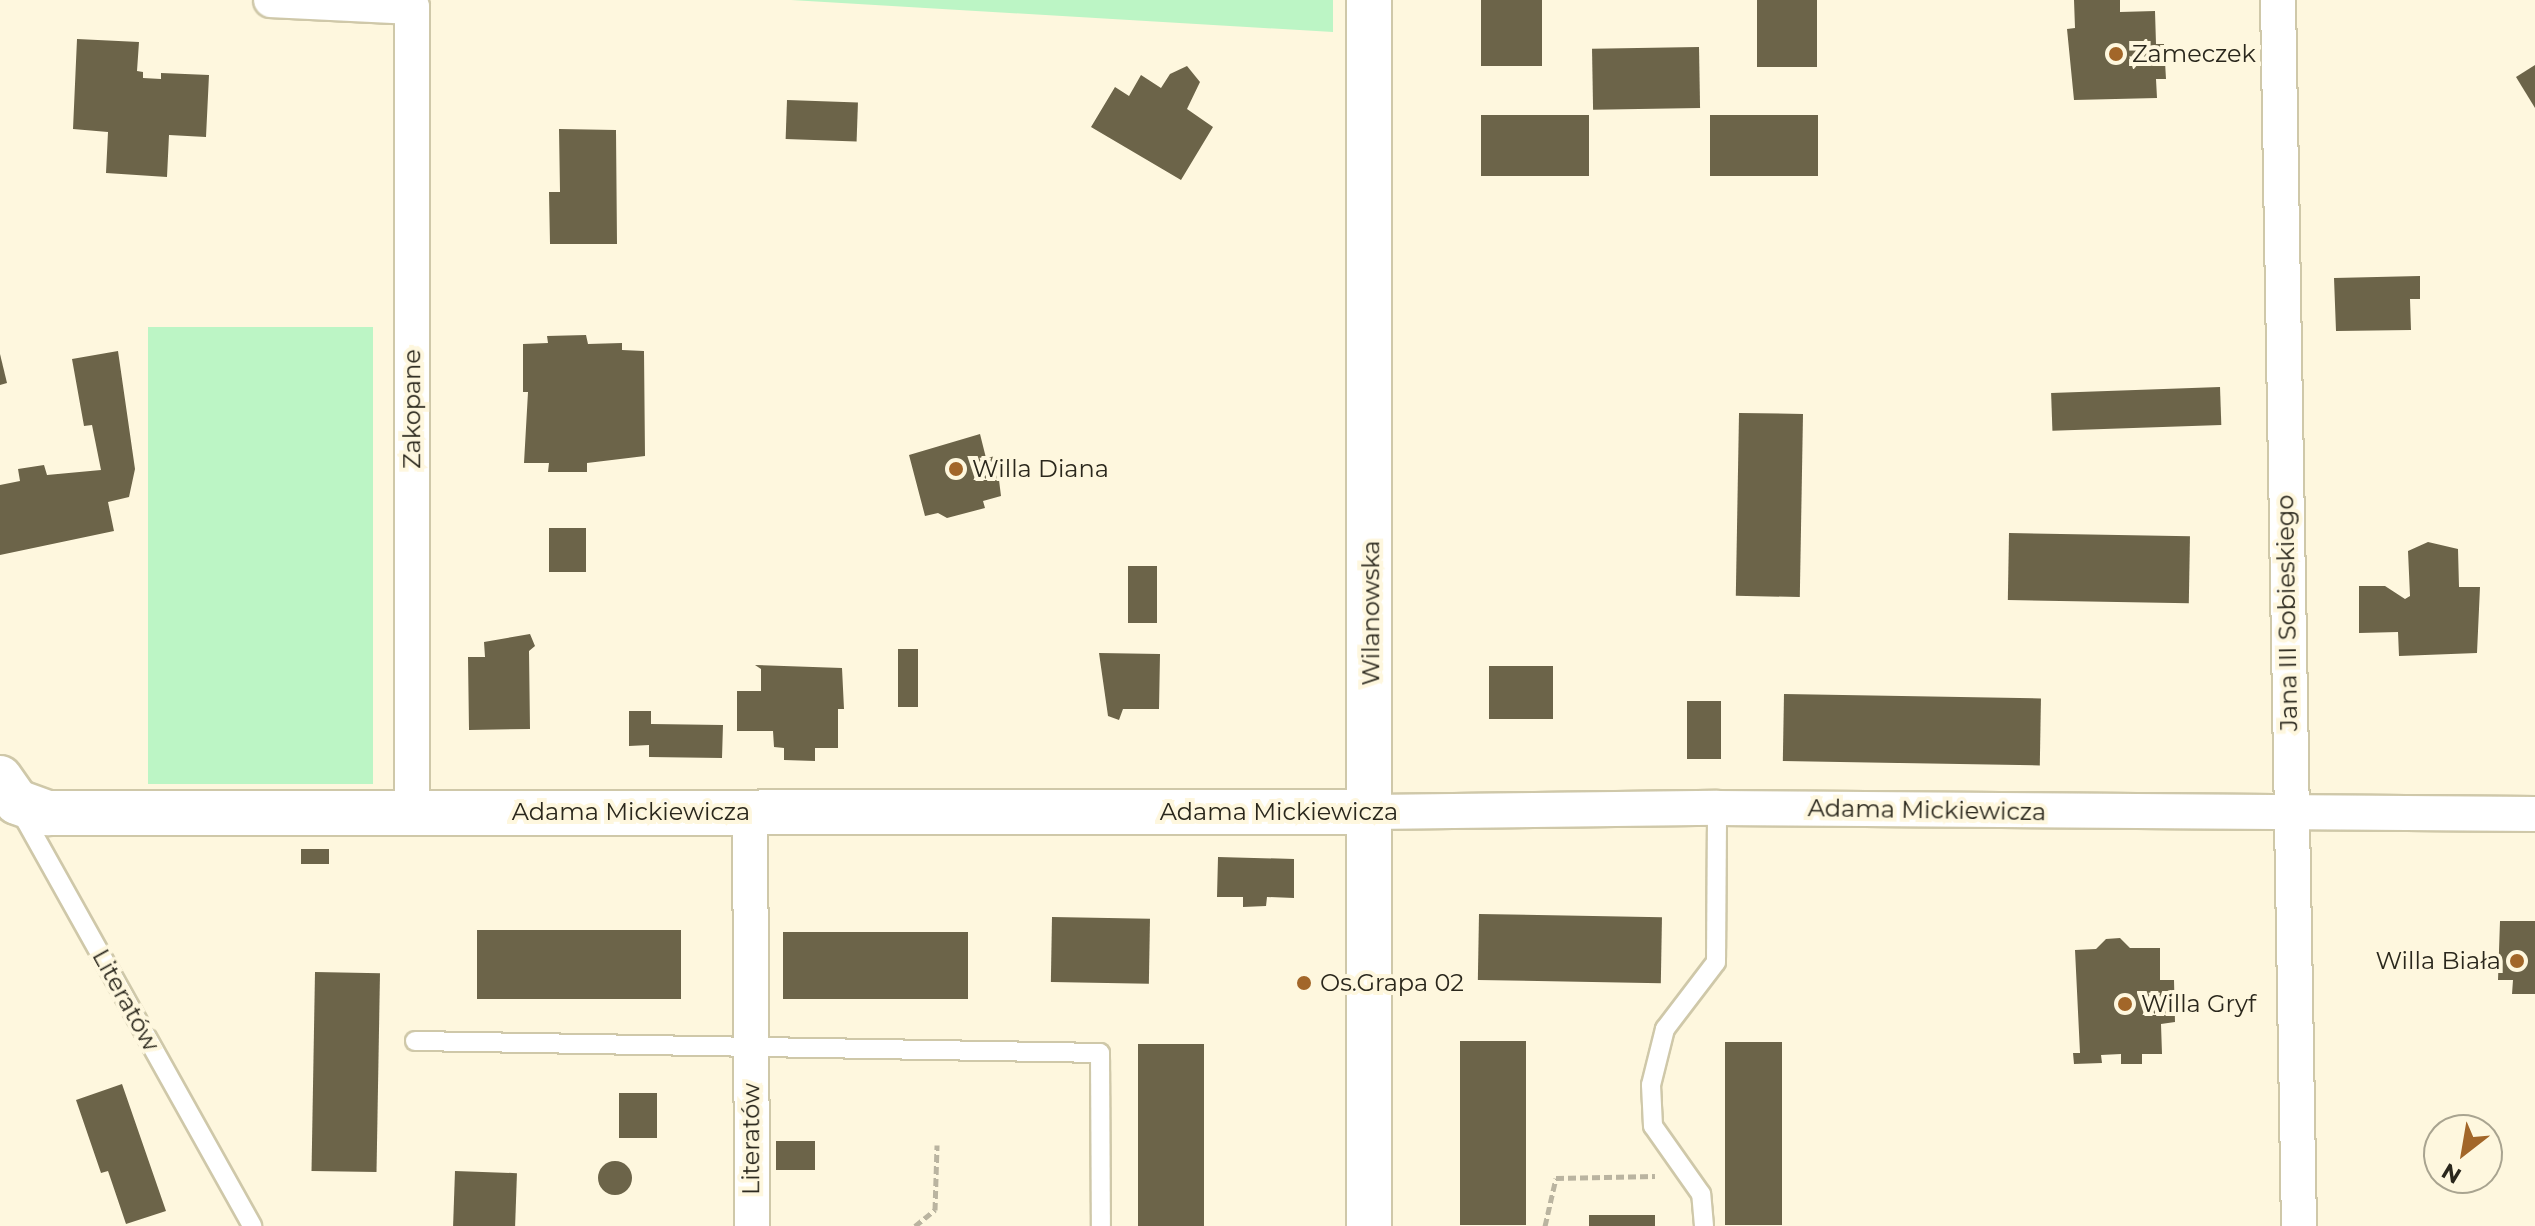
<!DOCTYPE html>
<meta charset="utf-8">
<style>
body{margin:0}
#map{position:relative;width:2535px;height:1226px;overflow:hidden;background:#fef7de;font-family:Montserrat,sans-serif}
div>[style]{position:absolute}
.green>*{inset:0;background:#bcf5c5;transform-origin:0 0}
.building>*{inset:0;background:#6c6449;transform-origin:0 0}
.round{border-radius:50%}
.path>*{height:5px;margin-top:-2.5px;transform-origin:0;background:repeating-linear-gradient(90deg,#bab4a0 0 8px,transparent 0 12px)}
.roads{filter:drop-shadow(2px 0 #cfc8a9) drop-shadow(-2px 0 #cfc8a9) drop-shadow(0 2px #cfc8a9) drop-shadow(0 -2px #cfc8a9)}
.lane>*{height:18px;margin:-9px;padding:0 9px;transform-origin:9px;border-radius:9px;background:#fff}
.street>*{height:34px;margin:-17px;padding:0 17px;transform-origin:17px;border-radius:17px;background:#fff}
.secondary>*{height:44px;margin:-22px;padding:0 22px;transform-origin:22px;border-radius:22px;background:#fff}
.dots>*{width:22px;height:22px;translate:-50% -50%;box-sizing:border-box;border:4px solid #fef7de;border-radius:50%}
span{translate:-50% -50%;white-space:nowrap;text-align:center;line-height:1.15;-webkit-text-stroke:8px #fef7de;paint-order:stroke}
.poi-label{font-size:24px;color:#2a271c}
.left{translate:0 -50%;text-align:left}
.right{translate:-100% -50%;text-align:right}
.street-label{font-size:24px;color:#2a271c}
.north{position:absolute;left:2423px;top:1114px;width:80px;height:80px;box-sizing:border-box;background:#fef7de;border:2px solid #a9a490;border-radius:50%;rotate:211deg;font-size:22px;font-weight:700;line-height:32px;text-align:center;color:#2a271c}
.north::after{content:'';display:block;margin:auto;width:28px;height:36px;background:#a26629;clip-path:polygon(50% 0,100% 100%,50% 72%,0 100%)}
</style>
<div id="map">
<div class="green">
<i style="clip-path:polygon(791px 0,1333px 0,1333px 32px)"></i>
<i style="left:148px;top:327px;width:225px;height:457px"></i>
</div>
<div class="building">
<i style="left:1481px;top:0;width:61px;height:66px"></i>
<i style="left:1757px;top:0;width:60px;height:67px"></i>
<i style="clip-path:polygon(2074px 0,2120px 0,2120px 12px,2155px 11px,2156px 44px,2164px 44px,2166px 79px,2156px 79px,2157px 98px,2074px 100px,2067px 29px,2075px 28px)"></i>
<i style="clip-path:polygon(77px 39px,139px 42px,137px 71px,143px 72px,143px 78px,161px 79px,161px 73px,209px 75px,206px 137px,169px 135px,167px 177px,106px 173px,108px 132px,73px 129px)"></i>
<i style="left:1699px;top:47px;width:61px;height:107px;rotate:89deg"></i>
<i style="clip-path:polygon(2535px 65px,2535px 108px,2516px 77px)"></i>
<i style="clip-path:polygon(1187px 66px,1200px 82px,1187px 109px,1213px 127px,1181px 180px,1091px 127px,1115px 87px,1129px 96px,1141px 75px,1161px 88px,1170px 74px)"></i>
<i style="left:787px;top:100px;width:71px;height:39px;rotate:2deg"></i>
<i style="left:1589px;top:115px;width:61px;height:108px;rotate:90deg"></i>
<i style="left:1710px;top:115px;width:108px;height:61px"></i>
<i style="clip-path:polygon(559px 129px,616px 130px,617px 244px,550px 244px,549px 192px,560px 192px)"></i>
<i style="clip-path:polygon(2420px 276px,2420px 299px,2410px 299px,2411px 330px,2336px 331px,2334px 278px)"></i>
<i style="clip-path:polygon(586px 335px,588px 344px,622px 343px,622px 350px,644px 351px,645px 456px,587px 463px,587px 472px,548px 472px,549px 463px,524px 463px,528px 392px,523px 392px,523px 344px,548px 343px,547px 336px)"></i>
<i style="clip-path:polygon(118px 351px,135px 469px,129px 497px,108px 502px,114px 531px,0 555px,0 485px,20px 481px,18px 469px,44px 465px,47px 475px,101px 470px,92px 425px,84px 426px,72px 359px)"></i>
<i style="clip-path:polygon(0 354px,7px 383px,0 385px)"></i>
<i style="left:2220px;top:387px;width:38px;height:169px;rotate:88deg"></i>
<i style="left:1803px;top:414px;width:183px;height:64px;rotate:91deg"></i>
<i style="clip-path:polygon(980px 434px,986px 458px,996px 456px,1001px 496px,983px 501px,985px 508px,947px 518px,938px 513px,925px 516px,909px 455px)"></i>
<i style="left:549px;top:528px;width:37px;height:44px"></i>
<i style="left:2009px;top:533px;width:181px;height:67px;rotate:1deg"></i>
<i style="clip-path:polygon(2428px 542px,2458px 549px,2459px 587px,2480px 587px,2477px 653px,2399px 656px,2398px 632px,2359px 633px,2359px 586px,2385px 586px,2405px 599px,2410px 596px,2408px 551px)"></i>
<i style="left:1128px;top:566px;width:29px;height:57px"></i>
<i style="clip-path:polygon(530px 634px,535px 646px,529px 651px,530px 729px,469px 730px,468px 657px,485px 657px,484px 642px)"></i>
<i style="left:898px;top:649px;width:20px;height:58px"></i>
<i style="clip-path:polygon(1099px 653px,1160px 654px,1159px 709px,1123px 709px,1119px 720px,1108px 716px)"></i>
<i style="clip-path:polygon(755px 665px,842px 668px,844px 709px,838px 709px,838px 748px,815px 748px,815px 761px,784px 760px,784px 748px,774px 747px,773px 731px,737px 731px,737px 691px,761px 691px,761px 669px)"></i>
<i style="left:1489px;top:666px;width:64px;height:53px"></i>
<i style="left:1784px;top:694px;width:257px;height:67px;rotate:1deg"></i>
<i style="left:1687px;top:701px;width:34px;height:58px"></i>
<i style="clip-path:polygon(629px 711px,651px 711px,651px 724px,723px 725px,722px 758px,649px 757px,649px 745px,629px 746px)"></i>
<i style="left:301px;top:849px;width:28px;height:15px"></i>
<i style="clip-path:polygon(1218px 857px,1294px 859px,1294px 898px,1267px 897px,1266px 906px,1243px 907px,1243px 897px,1217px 897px)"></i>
<i style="left:1479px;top:914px;width:183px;height:66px;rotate:1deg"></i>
<i style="left:1052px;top:917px;width:98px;height:65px;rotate:1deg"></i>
<i style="clip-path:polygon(2500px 921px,2535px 921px,2535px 994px,2512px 994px,2513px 980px,2498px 980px)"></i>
<i style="left:477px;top:930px;width:204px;height:69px"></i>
<i style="left:783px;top:932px;width:185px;height:67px"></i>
<i style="clip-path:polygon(2120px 938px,2130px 948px,2160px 948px,2160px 980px,2174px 980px,2175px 1022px,2161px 1024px,2162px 1054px,2142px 1054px,2142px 1064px,2121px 1064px,2121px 1054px,2101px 1055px,2102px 1063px,2074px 1064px,2073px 1053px,2080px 1053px,2075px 950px,2096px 949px,2106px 939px)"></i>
<i style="left:315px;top:972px;width:65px;height:199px;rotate:1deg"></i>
<i style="left:1460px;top:1041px;width:66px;height:184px"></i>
<i style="left:1725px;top:1042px;width:57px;height:183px"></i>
<i style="left:1138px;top:1044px;width:66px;height:182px"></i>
<i style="clip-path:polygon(122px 1084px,166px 1211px,126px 1224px,108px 1171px,101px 1173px,76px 1100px)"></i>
<i style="left:619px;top:1093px;width:38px;height:45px"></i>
<i style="left:815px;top:1141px;width:29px;height:39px;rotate:90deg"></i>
<i class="round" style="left:598px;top:1161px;width:34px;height:34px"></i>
<i style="left:455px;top:1171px;width:62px;height:55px;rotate:2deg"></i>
<i style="left:1589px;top:1215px;width:66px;height:11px"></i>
</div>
<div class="path">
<i style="left:915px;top:1226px;width:26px;rotate:-39deg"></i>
<i style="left:935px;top:1210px;width:65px;rotate:-88.2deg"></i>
<i style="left:1545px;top:1226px;width:49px;rotate:-77.1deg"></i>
<i style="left:1556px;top:1178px;width:99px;rotate:-1.2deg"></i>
</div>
<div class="roads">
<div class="lane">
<i style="left:25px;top:808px;width:13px;rotate:86deg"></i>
<i style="left:26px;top:821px;width:464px;rotate:60.8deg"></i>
<i style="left:415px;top:1041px;width:685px;rotate:1deg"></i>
<i style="left:1100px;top:1053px;width:173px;rotate:89.7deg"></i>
<i style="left:1704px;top:1226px;width:32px;rotate:-95deg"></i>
<i style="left:1701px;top:1194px;width:83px;rotate:-125.2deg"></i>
<i style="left:1653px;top:1126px;width:41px;rotate:-92.8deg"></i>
<i style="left:1651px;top:1085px;width:58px;rotate:-76deg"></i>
<i style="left:1665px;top:1029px;width:84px;rotate:-52.7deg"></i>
<i style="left:1716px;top:962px;width:154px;rotate:-89.6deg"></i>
</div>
<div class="street">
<i style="left:271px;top:0;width:141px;rotate:2.8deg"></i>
<i style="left:412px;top:7px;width:805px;rotate:90deg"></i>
<i style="left:2278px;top:0;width:1226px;rotate:89.02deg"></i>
<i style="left:750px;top:812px;width:414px;rotate:89.7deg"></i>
<i style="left:1372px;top:812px;width:345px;rotate:-0.7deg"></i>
<i style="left:1717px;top:808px;width:818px;rotate:0.42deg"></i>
</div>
<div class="secondary">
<i style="left:0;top:778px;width:29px;rotate:55deg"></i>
<i style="left:17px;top:802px;width:33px;rotate:20deg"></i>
<i style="left:48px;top:813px;width:1324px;rotate:-0.04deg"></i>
<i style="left:1369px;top:1226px;width:1226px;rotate:-90deg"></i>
</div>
</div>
<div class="dots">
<i style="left:2116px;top:54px;background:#a26629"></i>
<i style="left:956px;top:469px;background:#a26629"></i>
<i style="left:2517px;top:961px;background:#a26629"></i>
<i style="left:1304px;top:983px;background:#a26629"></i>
<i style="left:2125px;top:1004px;background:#a26629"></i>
</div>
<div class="poi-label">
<span class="left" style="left:2132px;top:54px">Zameczek</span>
<span class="left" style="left:972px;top:469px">Willa Diana</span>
<span class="right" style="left:2501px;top:961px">Willa Biała</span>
<span class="left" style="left:1320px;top:983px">Os.Grapa 02</span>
<span class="left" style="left:2141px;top:1004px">Willa Gryf</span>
</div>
<div class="street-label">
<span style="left:412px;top:409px;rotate:-90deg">Zakopane</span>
<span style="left:1371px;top:613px;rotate:-90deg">Wilanowska</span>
<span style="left:2287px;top:613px;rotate:-91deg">Jana III Sobieskiego</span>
<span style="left:1927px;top:810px;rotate:1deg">Adama Mickiewicza</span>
<span style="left:631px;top:812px">Adama Mickiewicza</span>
<span style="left:1279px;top:812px">Adama Mickiewicza</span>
<span style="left:126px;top:1000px;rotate:61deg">Literatów</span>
<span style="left:751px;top:1139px;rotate:-90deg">Literatów</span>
</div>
<div class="north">N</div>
</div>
